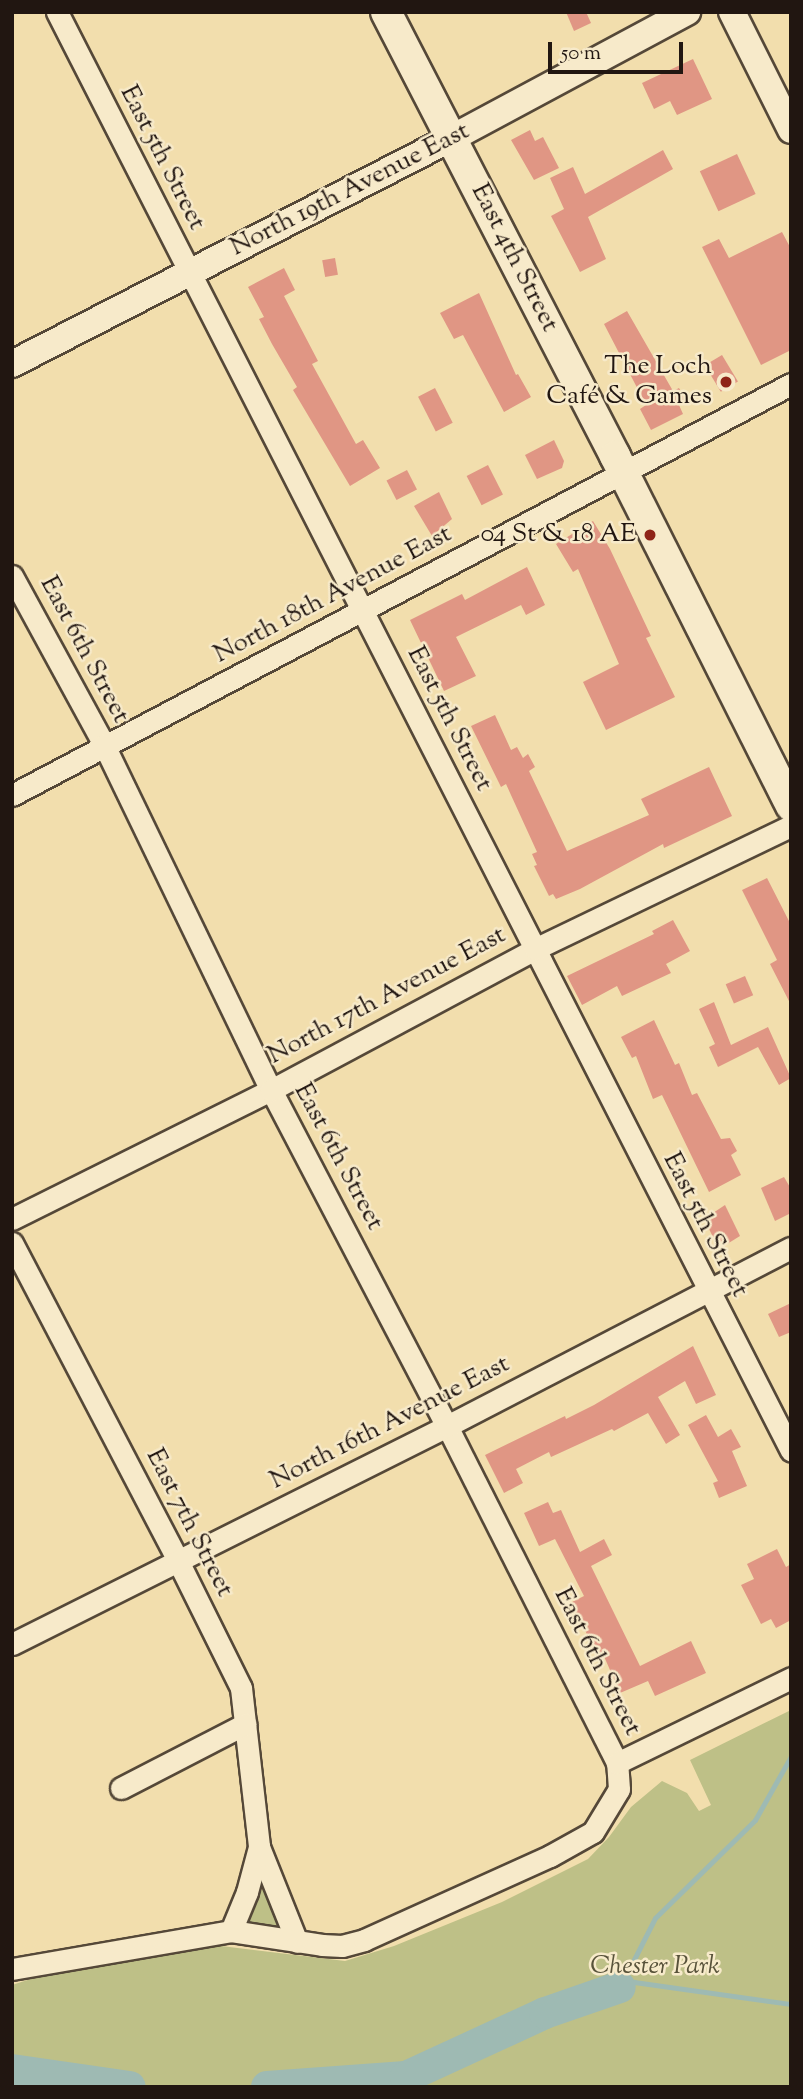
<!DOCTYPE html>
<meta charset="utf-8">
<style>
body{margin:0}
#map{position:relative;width:803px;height:2099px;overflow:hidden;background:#f2dead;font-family:"Sorts Mill Goudy",serif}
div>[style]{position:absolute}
.green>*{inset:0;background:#bec087}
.stream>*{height:5px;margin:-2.5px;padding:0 2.5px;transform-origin:2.5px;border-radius:2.5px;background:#9ebab3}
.river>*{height:32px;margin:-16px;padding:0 16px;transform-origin:16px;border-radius:16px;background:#9ebab3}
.building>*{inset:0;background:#e09684;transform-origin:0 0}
.roads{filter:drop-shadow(2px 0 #554838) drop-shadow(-2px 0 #554838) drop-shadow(0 2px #554838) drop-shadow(0 -2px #554838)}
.minor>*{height:21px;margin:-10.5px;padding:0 10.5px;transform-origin:10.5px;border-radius:10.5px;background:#f7eaca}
.tertiary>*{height:26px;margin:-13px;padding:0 13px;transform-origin:13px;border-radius:13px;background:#f7eaca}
.secondary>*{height:30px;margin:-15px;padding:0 15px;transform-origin:15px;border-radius:15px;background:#f7eaca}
.dots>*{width:19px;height:19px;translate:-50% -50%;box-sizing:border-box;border:4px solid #f7eaca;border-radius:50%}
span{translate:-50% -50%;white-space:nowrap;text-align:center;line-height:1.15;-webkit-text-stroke:5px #f7eaca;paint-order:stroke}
.street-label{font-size:26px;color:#211611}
.poi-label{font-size:26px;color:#211611}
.right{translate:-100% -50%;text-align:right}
.park-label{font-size:26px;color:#58523a;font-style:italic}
.frame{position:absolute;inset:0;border:14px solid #211611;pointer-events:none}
.scale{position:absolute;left:548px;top:42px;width:135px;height:32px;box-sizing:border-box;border:4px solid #211611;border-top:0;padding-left:9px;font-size:21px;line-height:24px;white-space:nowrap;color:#211611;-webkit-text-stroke:5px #f7eaca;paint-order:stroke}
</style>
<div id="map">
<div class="green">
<i style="clip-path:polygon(791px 1710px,791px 2087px,12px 2087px,12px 1985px,62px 1969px,213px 1945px,345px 1961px,394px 1946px,502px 1902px,588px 1859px,609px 1837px,631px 1807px,662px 1781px,687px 1793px,699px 1811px,711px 1805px,690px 1760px)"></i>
<i style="clip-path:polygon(264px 1889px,283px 1921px,279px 1930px,251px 1924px,248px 1918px,257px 1893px)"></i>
</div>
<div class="stream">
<i style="left:620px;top:1987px;width:77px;rotate:-63.1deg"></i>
<i style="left:655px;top:1918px;width:140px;rotate:-44.4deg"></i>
<i style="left:755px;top:1820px;width:73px;rotate:-60.6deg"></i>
<i style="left:620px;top:1987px;width:15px;rotate:-20deg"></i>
<i style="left:634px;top:1982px;width:159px;rotate:8deg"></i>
</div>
<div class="river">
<i style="left:12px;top:2070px;width:119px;rotate:8.2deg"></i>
<i style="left:267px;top:2087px;width:139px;rotate:-4.1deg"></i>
<i style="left:406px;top:2077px;width:153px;rotate:-24.7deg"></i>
<i style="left:545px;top:2013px;width:79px;rotate:-19.1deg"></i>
</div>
<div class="building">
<i style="clip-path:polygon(566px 12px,586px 12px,591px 23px,574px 31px)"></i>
<i style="clip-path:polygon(693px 59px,712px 99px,677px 115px,670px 101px,654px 109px,642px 83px)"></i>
<i style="clip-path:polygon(530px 130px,535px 141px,543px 137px,559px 168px,534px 180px,511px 140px)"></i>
<i style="clip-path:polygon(663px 150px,673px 169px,588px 217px,606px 259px,580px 272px,551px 216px,564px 209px,550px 178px,573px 167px,585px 194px)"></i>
<i style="left:737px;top:154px;width:44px;height:41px;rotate:65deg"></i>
<i style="clip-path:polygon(782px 232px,791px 249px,791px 350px,761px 365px,702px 247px,719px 239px,729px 258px)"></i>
<i style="left:335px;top:258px;width:17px;height:13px;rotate:80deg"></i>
<i style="clip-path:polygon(284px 268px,295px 290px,284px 296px,318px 361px,312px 364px,356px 444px,363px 440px,380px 468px,350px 486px,293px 390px,297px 387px,272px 344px,259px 319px,264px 317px,248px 287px)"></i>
<i style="clip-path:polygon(479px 293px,516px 375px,518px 374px,531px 397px,504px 412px,463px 335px,454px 339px,440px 313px)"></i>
<i style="clip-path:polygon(627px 311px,673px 391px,679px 388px,686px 401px,679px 405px,683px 414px,651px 430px,640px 409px,646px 405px,604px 324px)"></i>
<i style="left:722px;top:355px;width:31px;height:20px;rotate:59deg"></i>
<i style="left:435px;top:388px;width:39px;height:19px;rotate:63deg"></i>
<i style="clip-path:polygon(554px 440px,564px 461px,562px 468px,537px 479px,525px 455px)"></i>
<i style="left:488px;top:465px;width:33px;height:24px;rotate:63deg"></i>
<i style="left:407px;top:470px;width:22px;height:23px;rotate:63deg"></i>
<i style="clip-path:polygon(439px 492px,452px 519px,432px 536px,414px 506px)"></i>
<i style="clip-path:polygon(593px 521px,610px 549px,651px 636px,646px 638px,675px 697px,606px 730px,583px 682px,619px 664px,578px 569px,573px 572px,556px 544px)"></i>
<i style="clip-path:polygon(527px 567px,545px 605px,526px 615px,521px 605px,456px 637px,476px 676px,444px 691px,410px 620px,462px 594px,465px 600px)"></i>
<i style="clip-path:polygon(495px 715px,511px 750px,517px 747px,523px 758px,528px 754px,535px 767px,529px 771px,567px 851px,649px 815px,641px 799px,709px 767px,732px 816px,664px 848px,663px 844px,580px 889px,556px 899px,553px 894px,549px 896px,534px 866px,537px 865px,532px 854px,537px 852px,506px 784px,501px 787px,471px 726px)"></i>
<i style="clip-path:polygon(767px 878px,791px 925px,791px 1005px,770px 964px,777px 960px,742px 890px)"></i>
<i style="clip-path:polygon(673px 920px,690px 951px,666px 964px,671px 973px,622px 996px,617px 986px,582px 1005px,567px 976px,654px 934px,652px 931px)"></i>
<i style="left:745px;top:976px;width:21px;height:21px;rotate:67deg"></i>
<i style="clip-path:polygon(714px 1002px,731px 1045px,768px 1027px,791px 1078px,779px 1085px,758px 1047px,718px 1067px,709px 1047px,715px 1044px,699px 1009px)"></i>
<i style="clip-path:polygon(654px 1020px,675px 1065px,679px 1063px,692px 1095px,697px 1093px,721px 1139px,730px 1138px,737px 1151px,731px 1155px,741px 1175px,709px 1192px,662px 1095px,653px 1099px,636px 1056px,632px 1058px,621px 1037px)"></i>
<i style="clip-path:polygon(784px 1177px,791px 1189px,791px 1213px,775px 1221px,761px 1188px)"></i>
<i style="clip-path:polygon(725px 1205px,740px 1236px,719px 1249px,704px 1219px)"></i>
<i style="clip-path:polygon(791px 1303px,791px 1332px,779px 1337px,768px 1314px)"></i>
<i style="clip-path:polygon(693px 1346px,716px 1395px,696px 1404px,685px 1381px,658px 1397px,680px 1435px,666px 1444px,648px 1413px,614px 1431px,612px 1429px,551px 1457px,549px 1452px,516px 1469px,523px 1483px,504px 1493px,485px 1455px,565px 1416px,566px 1419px,594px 1405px)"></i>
<i style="clip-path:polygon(706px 1415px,718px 1437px,731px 1429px,741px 1447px,732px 1451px,747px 1486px,719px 1498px,713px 1483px,718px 1481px,688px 1425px)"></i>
<i style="clip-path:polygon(548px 1502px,553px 1513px,561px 1510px,580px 1552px,604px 1539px,612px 1555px,591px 1566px,640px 1666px,691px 1641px,706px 1673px,655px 1696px,648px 1681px,620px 1693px,603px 1654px,598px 1657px,579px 1618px,575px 1620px,568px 1604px,584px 1596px,555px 1539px,539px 1546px,524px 1513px)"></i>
<i style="clip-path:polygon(777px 1549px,786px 1567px,791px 1564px,791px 1620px,776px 1628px,771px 1619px,761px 1624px,741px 1585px,754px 1579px,747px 1564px)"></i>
</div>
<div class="roads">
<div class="minor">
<i style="left:57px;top:12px;width:1615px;rotate:62.97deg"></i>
<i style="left:12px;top:576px;width:192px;rotate:61.4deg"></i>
<i style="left:104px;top:745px;width:383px;rotate:64.2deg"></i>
<i style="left:271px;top:1090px;width:379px;rotate:62.4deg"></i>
<i style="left:447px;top:1426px;width:377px;rotate:63.2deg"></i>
<i style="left:12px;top:795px;width:881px;rotate:-27.82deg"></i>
<i style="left:12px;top:1219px;width:289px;rotate:-26.5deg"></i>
<i style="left:271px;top:1090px;width:299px;rotate:-28.1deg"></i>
<i style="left:535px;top:949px;width:284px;rotate:-25.7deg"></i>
<i style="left:12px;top:1243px;width:359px;rotate:62.4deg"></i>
<i style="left:178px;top:1561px;width:142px;rotate:63.6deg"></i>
<i style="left:241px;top:1688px;width:160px;rotate:83.5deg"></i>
<i style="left:259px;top:1847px;width:102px;rotate:68.2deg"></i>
<i style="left:12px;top:1644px;width:487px;rotate:-26.6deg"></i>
<i style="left:447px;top:1426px;width:387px;rotate:-27.4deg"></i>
<i style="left:121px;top:1788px;width:140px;rotate:-27.3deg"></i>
<i style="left:231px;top:1931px;width:42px;rotate:-67.7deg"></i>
<i style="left:247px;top:1892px;width:47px;rotate:-75.1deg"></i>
<i style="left:12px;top:1969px;width:222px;rotate:-9.8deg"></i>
<i style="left:231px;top:1931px;width:92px;rotate:8.7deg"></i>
<i style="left:322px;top:1945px;width:20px;rotate:3deg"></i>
<i style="left:342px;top:1946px;width:23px;rotate:-15deg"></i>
<i style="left:364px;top:1940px;width:204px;rotate:-24.3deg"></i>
<i style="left:550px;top:1856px;width:49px;rotate:-29.2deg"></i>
<i style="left:593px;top:1832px;width:50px;rotate:-58.8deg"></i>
<i style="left:619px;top:1789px;width:26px;rotate:-94deg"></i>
<i style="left:617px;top:1763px;width:194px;rotate:-26deg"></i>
</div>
<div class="tertiary">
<i style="left:732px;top:12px;width:132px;rotate:63.4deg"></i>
<i style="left:12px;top:364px;width:495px;rotate:-27.2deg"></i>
<i style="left:452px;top:138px;width:267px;rotate:-28.2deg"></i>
</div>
<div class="secondary">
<i style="left:386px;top:12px;width:500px;rotate:62.7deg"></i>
<i style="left:615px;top:456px;width:392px;rotate:63.3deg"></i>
</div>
</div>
<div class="dots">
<i style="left:726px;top:382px;background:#8f2418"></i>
<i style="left:650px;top:535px;background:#8f2418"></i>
</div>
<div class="street-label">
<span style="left:162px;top:158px;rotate:63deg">East 5th Street</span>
<span style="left:350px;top:190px;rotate:-27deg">North 19th Avenue East</span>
<span style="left:514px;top:258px;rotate:63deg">East 4th Street</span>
<span style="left:333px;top:595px;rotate:-28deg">North 18th Avenue East</span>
<span style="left:84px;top:650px;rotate:62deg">East 6th Street</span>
<span style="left:449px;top:719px;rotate:63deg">East 5th Street</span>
<span style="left:387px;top:996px;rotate:-28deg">North 17th Avenue East</span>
<span style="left:338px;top:1157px;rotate:62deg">East 6th Street</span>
<span style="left:705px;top:1225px;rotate:63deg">East 5th Street</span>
<span style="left:390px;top:1423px;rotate:-27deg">North 16th Avenue East</span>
<span style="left:189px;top:1523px;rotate:63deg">East 7th Street</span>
<span style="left:597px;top:1662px;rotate:63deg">East 6th Street</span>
</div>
<div class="poi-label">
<span class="right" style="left:712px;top:382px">The Loch<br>Café &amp; Games</span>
<span class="right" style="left:636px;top:535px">04 St &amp; 18 AE</span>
</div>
<div class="park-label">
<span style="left:655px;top:1967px">Chester Park</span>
</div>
<div class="frame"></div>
<div class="scale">50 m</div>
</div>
